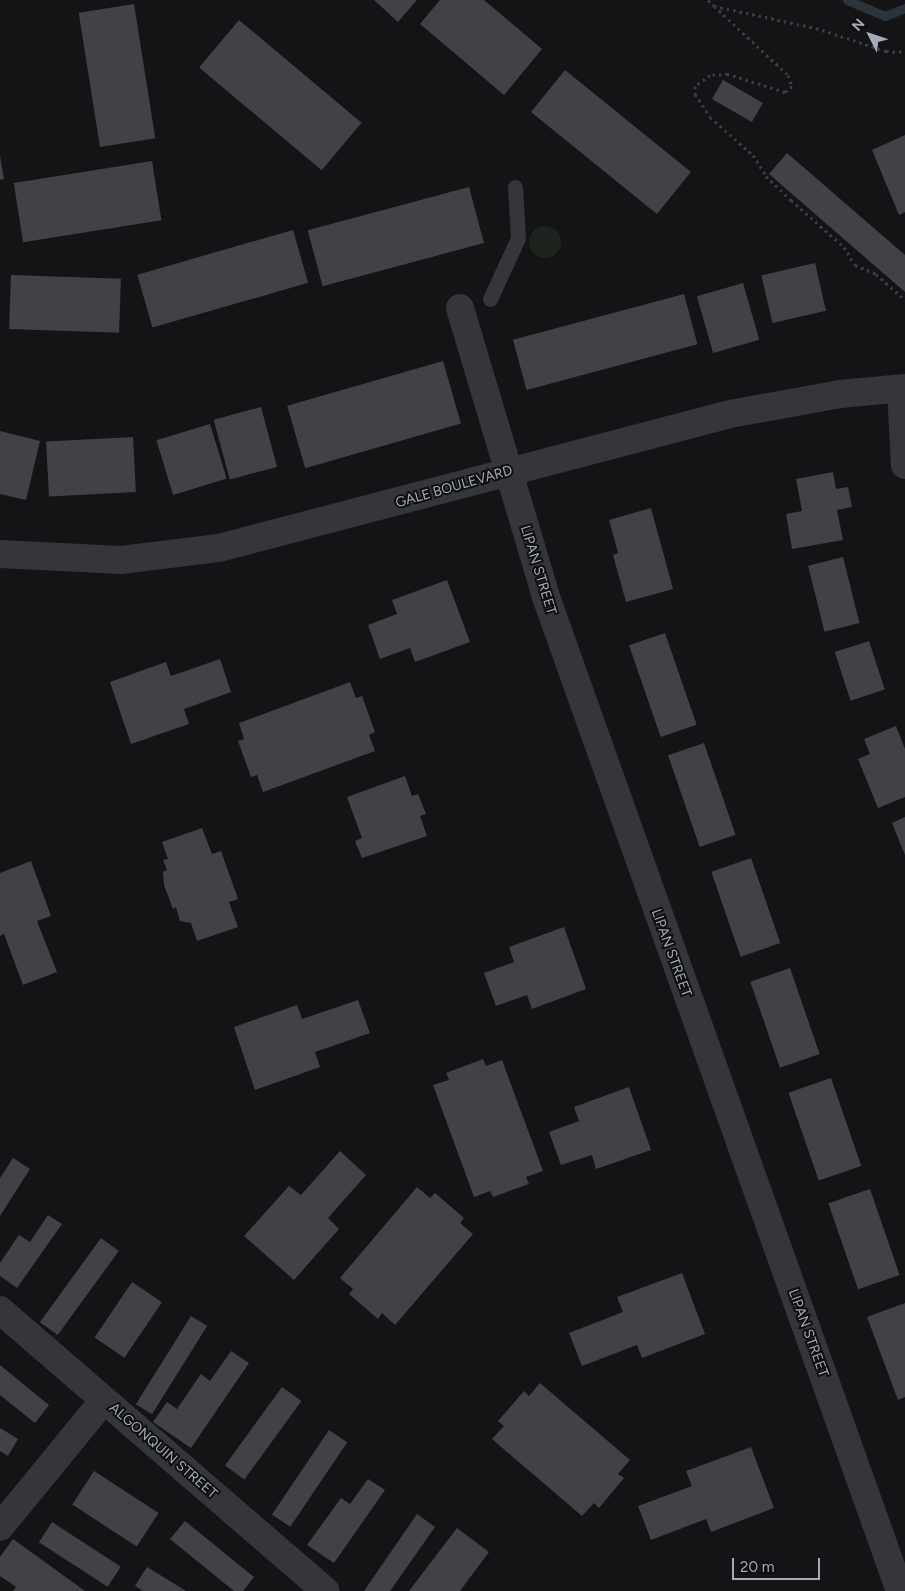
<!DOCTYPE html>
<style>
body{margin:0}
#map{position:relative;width:905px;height:1591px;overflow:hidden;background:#141416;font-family:Figtree,sans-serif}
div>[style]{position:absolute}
.green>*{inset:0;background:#1c241d}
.round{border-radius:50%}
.stream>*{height:9px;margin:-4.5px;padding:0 4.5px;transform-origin:4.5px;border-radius:4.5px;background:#2a343a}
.building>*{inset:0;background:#404246;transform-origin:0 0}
.path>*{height:3px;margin-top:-1.5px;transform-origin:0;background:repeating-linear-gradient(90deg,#3b3e42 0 2.5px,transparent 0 6.5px)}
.service>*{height:15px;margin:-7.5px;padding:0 7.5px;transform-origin:7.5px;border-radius:7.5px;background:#35363b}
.minor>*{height:28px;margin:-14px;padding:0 14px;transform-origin:14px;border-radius:14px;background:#35363b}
span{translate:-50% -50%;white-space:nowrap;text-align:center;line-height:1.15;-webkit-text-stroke:4px #0f0f11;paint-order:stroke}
.street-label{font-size:14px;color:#a5acb7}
.north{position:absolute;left:845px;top:10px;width:50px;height:50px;-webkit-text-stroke:4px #0f0f11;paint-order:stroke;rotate:311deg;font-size:14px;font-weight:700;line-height:20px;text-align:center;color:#a5acb7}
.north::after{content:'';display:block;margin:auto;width:18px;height:22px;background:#a5acb7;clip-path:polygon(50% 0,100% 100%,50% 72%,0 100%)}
.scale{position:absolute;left:732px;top:1558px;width:88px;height:22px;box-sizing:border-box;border:2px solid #a5acb7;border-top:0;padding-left:6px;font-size:15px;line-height:18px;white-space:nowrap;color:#a5acb7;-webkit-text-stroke:4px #0f0f11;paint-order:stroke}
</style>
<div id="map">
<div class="green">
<i class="round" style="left:529px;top:226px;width:32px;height:32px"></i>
</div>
<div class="stream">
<i style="left:847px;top:0;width:41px;rotate:22.8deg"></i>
<i style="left:885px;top:16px;width:22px;rotate:-22deg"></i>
</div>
<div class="building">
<i style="clip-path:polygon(374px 0,417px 0,398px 22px)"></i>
<i style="clip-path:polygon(440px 0,484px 0,542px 49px,504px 95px,420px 24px)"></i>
<i style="left:134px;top:4px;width:136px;height:56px;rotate:81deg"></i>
<i style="left:239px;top:20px;width:160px;height:62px;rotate:40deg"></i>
<i style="left:565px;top:70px;width:162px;height:54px;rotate:39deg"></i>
<i style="left:723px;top:80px;width:46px;height:22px;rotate:30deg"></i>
<i style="clip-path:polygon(905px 135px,905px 212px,899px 215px,872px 150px)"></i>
<i style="clip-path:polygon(787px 153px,905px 255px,905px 292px,769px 174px)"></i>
<i style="clip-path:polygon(0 156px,4px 179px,0 180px)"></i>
<i style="left:152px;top:161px;width:60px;height:140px;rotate:81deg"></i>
<i style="left:469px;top:187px;width:58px;height:167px;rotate:75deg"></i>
<i style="left:293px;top:230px;width:55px;height:162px;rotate:74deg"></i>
<i style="left:815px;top:263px;width:49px;height:55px;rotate:77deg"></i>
<i style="left:11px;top:275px;width:110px;height:54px;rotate:2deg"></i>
<i style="left:743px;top:283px;width:59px;height:48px;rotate:74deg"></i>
<i style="left:684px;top:294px;width:52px;height:177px;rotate:75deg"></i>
<i style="left:443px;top:361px;width:65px;height:162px;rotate:74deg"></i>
<i style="left:261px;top:407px;width:62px;height:49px;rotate:75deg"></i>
<i style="left:210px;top:424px;width:57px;height:56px;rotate:73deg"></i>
<i style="clip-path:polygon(0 431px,40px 441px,26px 500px,0 494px)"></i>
<i style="left:133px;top:437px;width:55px;height:87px;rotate:87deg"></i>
<i style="clip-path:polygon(833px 472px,836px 489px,848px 487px,852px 507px,837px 510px,843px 540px,792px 549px,786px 514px,802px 511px,796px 479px)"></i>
<i style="clip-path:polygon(651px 508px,673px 589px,626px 602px,613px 555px,618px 553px,609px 520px)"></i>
<i style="left:843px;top:557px;width:68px;height:36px;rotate:76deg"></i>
<i style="clip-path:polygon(447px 580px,470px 642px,415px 662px,410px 648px,380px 659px,368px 625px,397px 614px,392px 600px)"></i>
<i style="left:665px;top:633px;width:97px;height:38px;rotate:71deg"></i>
<i style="left:869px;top:641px;width:51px;height:36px;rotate:72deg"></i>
<i style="clip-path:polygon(220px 659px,231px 692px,184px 709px,189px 724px,131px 744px,110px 682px,166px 662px,171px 676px)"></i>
<i style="clip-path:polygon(350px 682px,356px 698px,362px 696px,375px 732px,369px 735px,375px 751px,263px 792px,257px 775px,251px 777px,238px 741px,244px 739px,239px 723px)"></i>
<i style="clip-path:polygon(896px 726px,905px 749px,905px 797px,878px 808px,858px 759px,870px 754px,864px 739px)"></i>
<i style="left:704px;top:743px;width:97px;height:38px;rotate:71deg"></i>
<i style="clip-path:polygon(405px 776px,412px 796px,418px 794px,426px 814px,420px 816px,427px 836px,362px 858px,355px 841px,362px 838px,347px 797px)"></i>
<i style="clip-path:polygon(905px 817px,905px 855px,892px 823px)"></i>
<i style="clip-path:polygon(202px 828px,212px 854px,221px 851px,238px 899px,229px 902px,238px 927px,197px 941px,191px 923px,180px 921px,176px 907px,173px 909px,164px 885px,163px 872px,167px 870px,163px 860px,168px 859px,162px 842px)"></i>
<i style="left:751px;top:858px;width:90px;height:42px;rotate:71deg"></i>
<i style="clip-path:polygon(31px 861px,51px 916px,37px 921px,57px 972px,23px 985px,4px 934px,0 936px,0 873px)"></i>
<i style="clip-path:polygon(564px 927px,586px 989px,532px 1009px,527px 995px,496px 1006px,484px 973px,514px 962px,509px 947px)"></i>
<i style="left:790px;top:968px;width:91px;height:42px;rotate:71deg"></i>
<i style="clip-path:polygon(358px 1000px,370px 1033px,315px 1052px,320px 1067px,255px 1090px,234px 1027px,297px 1005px,302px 1019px)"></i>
<i style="clip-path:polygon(483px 1059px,486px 1066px,502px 1060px,543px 1171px,526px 1177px,529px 1184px,493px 1197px,490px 1191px,474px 1197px,433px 1085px,449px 1080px,446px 1073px)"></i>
<i style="left:831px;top:1078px;width:93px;height:45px;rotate:71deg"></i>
<i style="clip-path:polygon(629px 1087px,651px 1150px,596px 1169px,592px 1155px,561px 1165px,549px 1132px,579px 1121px,574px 1107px)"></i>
<i style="clip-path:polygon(340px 1151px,366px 1175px,328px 1218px,339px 1229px,294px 1280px,244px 1236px,289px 1186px,301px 1195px)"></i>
<i style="clip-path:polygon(13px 1158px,30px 1169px,0 1216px,0 1178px)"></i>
<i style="clip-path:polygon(417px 1187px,430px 1198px,435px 1193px,464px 1218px,460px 1223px,473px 1234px,395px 1325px,382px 1313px,378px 1319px,349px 1294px,353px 1289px,340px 1278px)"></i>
<i style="left:870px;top:1189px;width:91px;height:44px;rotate:71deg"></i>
<i style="clip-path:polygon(48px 1215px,62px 1224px,17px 1288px,0 1276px,0 1263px,19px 1235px,30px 1242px)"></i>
<i style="left:101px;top:1238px;width:22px;height:104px;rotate:36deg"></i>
<i style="clip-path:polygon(682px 1273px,705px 1334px,642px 1358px,637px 1345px,582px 1366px,569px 1333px,623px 1312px,617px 1297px)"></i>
<i style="left:132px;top:1282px;width:36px;height:67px;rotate:34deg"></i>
<i style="clip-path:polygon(905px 1303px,905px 1397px,898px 1400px,867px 1317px)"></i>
<i style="left:191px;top:1316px;width:19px;height:104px;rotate:32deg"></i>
<i style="clip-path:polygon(231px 1351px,249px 1363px,191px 1448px,153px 1422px,167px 1402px,177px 1409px,201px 1374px,210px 1381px)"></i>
<i style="clip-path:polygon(0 1365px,49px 1405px,35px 1423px,0 1395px)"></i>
<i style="clip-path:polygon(540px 1383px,630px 1460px,618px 1474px,624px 1478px,599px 1508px,594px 1503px,582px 1516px,492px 1439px,504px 1426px,498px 1421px,524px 1391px,529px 1396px)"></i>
<i style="left:282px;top:1387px;width:24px;height:97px;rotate:36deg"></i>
<i style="clip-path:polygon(0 1428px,18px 1439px,8px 1456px,0 1451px)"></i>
<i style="left:329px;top:1430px;width:22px;height:102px;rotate:34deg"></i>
<i style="clip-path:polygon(751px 1447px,774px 1508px,711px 1532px,706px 1519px,651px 1540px,638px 1506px,692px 1486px,686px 1471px)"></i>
<i style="left:94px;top:1471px;width:77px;height:40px;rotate:33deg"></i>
<i style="clip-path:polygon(368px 1479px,385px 1490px,334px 1563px,307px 1545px,341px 1498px,350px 1504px)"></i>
<i style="clip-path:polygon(417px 1514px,435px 1527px,390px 1591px,364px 1591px)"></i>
<i style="clip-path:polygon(185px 1521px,254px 1577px,243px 1591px,234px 1591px,170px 1539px)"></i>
<i style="left:52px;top:1522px;width:82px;height:24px;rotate:33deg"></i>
<i style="clip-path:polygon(457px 1528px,489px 1552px,460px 1591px,409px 1591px)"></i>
<i style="clip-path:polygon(13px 1539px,85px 1591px,13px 1591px,16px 1587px,0 1576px,0 1557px)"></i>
<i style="clip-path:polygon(147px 1567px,186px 1591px,143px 1591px,135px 1586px)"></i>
</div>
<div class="path">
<i style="left:708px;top:0;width:8px;rotate:45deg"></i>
<i style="left:714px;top:6px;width:104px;rotate:12.2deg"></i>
<i style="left:816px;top:28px;width:74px;rotate:18.2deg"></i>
<i style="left:886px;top:51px;width:19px;rotate:3deg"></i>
<i style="left:714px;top:6px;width:101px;rotate:43deg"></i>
<i style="left:788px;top:75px;width:12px;rotate:70deg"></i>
<i style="left:792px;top:86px;width:9px;rotate:139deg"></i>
<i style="left:785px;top:92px;width:60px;rotate:-162.5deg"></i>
<i style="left:728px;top:74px;width:18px;rotate:177deg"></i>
<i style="left:710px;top:75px;width:19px;rotate:144deg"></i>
<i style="left:695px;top:86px;width:8px;rotate:90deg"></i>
<i style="left:695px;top:94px;width:27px;rotate:57deg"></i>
<i style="left:710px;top:117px;width:57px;rotate:41.5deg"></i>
<i style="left:753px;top:155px;width:25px;rotate:58deg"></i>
<i style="left:766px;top:176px;width:35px;rotate:44deg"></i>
<i style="left:791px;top:200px;width:71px;rotate:41.6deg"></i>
<i style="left:844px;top:247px;width:21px;rotate:59deg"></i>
<i style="left:855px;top:265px;width:23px;rotate:23deg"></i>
<i style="left:876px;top:274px;width:39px;rotate:42deg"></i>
</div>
<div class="service">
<i style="left:490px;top:299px;width:67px;rotate:-65.3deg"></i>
<i style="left:518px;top:238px;width:51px;rotate:-93.4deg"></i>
</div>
<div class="minor">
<i style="left:460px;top:308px;width:302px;rotate:73.4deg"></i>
<i style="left:546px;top:597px;width:1055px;rotate:70.4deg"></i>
<i style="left:901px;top:389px;width:76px;rotate:87deg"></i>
<i style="left:0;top:554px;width:121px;rotate:2.8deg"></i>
<i style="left:121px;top:560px;width:99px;rotate:-7deg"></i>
<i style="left:219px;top:548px;width:528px;rotate:-14.69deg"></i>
<i style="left:730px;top:414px;width:112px;rotate:-10.3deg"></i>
<i style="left:840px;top:394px;width:65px;rotate:-5.3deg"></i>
<i style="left:0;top:1310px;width:430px;rotate:40.8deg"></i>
<i style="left:0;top:1527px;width:164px;rotate:-50.7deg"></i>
</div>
<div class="street-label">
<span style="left:454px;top:487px;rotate:-16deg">GALE BOULEVARD</span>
<span style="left:538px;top:570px;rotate:73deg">LIPAN STREET</span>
<span style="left:671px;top:953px;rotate:70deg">LIPAN STREET</span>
<span style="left:808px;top:1333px;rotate:70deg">LIPAN STREET</span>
<span style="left:163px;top:1451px;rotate:41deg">ALGONQUIN STREET</span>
</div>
<div class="north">N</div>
<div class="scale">20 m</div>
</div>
